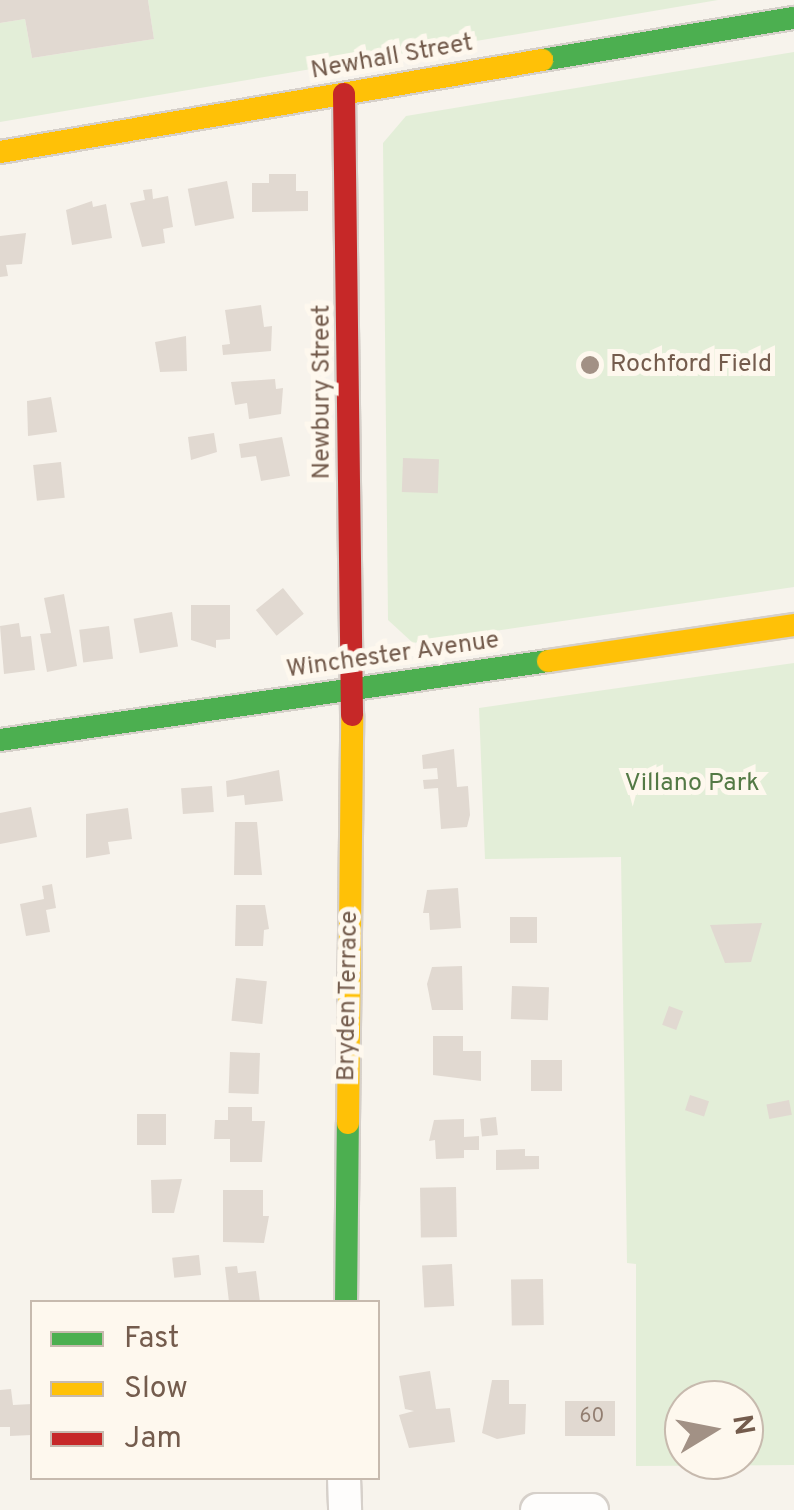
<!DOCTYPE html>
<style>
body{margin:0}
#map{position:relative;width:794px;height:1510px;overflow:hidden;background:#f7f3ec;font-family:Overpass,sans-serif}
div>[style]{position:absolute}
.green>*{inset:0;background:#e3eed8}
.building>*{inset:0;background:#e1d9d1;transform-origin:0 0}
.roads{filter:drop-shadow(2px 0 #d6d0ca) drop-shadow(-2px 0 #d6d0ca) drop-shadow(0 2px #d6d0ca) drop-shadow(0 -2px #d6d0ca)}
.street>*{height:32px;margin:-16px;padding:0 16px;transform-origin:16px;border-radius:16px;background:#fefdfc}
.fast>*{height:22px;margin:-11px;padding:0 11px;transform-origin:11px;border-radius:11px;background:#4caf50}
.slow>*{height:22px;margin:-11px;padding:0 11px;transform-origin:11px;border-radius:11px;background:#ffc107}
.jam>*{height:22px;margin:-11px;padding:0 11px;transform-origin:11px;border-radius:11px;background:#c62828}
.dots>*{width:28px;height:28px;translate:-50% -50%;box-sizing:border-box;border:5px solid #fef8ee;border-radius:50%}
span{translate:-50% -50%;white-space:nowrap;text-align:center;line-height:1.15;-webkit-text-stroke:10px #fef8ee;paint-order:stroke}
.number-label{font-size:20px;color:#927e71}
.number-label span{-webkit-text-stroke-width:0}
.street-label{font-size:25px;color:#745c4d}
.poi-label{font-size:25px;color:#745c4d}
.left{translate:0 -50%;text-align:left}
.park-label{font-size:25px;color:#537945}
.legend{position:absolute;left:30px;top:1300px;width:350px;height:180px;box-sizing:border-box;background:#fef8ee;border:2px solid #c7baae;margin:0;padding:12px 18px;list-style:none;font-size:30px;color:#745c4d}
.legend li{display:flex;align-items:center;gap:20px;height:50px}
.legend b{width:50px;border:2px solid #c7baae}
.north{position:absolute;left:664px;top:1380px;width:100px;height:100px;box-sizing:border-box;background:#fef8ee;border:2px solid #c7baae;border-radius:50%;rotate:80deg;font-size:28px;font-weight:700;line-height:40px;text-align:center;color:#745c4d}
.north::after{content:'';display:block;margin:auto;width:35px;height:45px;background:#a29185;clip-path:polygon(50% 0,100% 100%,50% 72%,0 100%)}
</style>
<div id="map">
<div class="green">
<i style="clip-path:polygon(148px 0,718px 0,0 122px,0 23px,25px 19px,32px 58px,154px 39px)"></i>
<i style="clip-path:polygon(794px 52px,794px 587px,413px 643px,388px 620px,383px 143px,406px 116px)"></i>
<i style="clip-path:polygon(evenodd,794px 663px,794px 1465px,636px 1466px,636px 1264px,627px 1263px,621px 857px,485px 859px,479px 708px,794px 663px,684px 1400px,744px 1400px,744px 1460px,684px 1460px,684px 1400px)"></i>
</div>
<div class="building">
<i style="clip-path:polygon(0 0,148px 0,154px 39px,32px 58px,25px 19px,0 23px)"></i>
<i style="clip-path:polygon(269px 174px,296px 174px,296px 191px,308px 191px,308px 211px,252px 212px,252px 183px,269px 183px)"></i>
<i style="left:227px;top:181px;width:38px;height:40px;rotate:79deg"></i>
<i style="clip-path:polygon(152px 189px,153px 199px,168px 196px,173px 227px,163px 229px,165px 243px,142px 247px,130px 203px,145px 200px,143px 190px)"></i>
<i style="clip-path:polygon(92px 201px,93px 207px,106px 204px,112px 238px,72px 245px,66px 210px)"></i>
<i style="clip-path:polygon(26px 233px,22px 264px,6px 265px,8px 276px,0 277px,0 236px)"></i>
<i style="clip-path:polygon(261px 305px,264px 327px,272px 326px,271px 351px,223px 355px,222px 345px,230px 344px,225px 310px)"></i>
<i style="clip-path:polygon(186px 336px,187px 371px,160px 372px,155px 342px)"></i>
<i style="clip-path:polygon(275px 379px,276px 389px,283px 388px,281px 414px,249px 419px,247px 403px,235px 405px,231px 382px)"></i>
<i style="clip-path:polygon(51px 397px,57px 432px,28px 436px,27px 401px)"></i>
<i style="clip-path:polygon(214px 433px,217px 452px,191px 460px,188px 437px)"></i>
<i style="clip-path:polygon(282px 437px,290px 476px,261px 481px,256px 456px,241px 458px,239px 444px)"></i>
<i style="left:403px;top:458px;width:36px;height:34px;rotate:2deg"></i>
<i style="left:61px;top:462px;width:36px;height:28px;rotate:84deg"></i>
<i style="left:283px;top:588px;width:33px;height:35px;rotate:51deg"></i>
<i style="clip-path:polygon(64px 594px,77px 666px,47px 672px,40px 634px,51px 633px,44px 598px)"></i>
<i style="clip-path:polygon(191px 605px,230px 605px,230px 639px,216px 640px,216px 648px,191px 640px)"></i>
<i style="left:172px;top:612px;width:35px;height:39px;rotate:80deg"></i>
<i style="clip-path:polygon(19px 623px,21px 637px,31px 636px,35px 670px,4px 674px,0 626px)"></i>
<i style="left:109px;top:626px;width:33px;height:30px;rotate:83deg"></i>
<i style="clip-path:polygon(454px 749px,457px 787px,468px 786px,470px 815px,467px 827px,441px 829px,438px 788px,424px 789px,423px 780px,438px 779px,437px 768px,423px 769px,422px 755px)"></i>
<i style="clip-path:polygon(279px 770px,283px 801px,245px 805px,244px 795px,227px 797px,226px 781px)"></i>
<i style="left:212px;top:786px;width:26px;height:31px;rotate:86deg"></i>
<i style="clip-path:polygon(31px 807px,37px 837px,0 844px,0 813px)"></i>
<i style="clip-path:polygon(128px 808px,132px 839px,108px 842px,110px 854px,86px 858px,86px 814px)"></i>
<i style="clip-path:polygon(235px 822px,257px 822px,262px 875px,234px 875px)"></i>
<i style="clip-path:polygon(52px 884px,56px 908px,46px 910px,50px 932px,26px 936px,20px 904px,44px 899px,42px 886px)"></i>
<i style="clip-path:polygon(458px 888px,461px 928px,430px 930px,429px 913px,423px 913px,427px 890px)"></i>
<i style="clip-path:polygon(236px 905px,265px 905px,269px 929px,264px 930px,263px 946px,235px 946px)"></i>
<i style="left:510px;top:917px;width:27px;height:26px"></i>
<i style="clip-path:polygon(762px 923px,751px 962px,725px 963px,710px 925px)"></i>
<i style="clip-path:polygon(462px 966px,463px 1010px,432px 1010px,427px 984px,432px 967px)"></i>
<i style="left:236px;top:978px;width:31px;height:43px;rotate:6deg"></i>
<i style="left:512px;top:986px;width:37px;height:33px;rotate:2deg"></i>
<i style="left:669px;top:1006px;width:15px;height:20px;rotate:20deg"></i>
<i style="clip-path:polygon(433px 1036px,463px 1036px,463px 1051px,481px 1051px,481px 1081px,433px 1075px)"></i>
<i style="left:230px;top:1052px;width:30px;height:41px;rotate:2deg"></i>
<i style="left:531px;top:1060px;width:31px;height:31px"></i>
<i style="left:690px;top:1095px;width:20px;height:16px;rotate:18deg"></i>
<i style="left:789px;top:1100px;width:15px;height:23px;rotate:79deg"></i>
<i style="clip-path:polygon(228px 1107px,252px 1107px,252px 1121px,265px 1121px,262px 1162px,230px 1162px,230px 1139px,214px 1139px,215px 1120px,228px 1120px)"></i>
<i style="left:166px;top:1114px;width:31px;height:29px;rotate:90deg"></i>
<i style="left:496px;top:1117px;width:18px;height:16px;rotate:84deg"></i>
<i style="clip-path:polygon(464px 1119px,464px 1137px,479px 1136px,479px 1150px,464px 1150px,464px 1158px,436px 1159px,435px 1140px,429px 1141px,434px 1120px)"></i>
<i style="clip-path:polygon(525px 1149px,525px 1156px,539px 1156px,539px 1169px,496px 1170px,496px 1150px)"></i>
<i style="clip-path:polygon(182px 1179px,174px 1213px,152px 1213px,151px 1180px)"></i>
<i style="left:456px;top:1187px;width:50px;height:36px;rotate:89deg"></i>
<i style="clip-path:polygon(223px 1190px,263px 1190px,263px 1216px,269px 1216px,264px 1243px,223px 1242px)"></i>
<i style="left:199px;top:1255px;width:20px;height:27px;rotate:84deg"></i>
<i style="left:452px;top:1264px;width:42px;height:30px;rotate:87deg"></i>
<i style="clip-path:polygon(237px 1266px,238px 1273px,256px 1271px,260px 1302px,229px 1302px,225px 1267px)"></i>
<i style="left:543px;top:1279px;width:46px;height:32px;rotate:89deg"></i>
<i style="clip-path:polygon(430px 1371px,436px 1409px,450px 1408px,455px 1442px,409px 1448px,399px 1415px,414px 1411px,405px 1409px,399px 1376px)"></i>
<i style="clip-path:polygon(492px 1380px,509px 1380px,509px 1404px,526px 1404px,525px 1434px,497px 1439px,482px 1433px)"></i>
<i style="clip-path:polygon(11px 1389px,13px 1405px,32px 1404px,32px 1435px,10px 1436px,10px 1427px,0 1427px,0 1390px)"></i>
<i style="left:565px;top:1401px;width:50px;height:35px"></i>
</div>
<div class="roads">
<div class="street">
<i style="left:344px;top:1478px;width:32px;rotate:88deg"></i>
<i style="left:537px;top:1510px;width:55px"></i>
</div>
<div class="fast">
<i style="left:542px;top:60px;width:255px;rotate:-9.5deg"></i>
<i style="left:0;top:740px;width:554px;rotate:-8.2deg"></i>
<i style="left:346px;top:1302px;width:179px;rotate:-89.4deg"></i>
</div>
<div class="slow">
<i style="left:0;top:152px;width:550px;rotate:-9.63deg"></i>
<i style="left:548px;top:661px;width:249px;rotate:-8.3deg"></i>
<i style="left:348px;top:1123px;width:408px;rotate:-89.4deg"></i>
</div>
<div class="jam">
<i style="left:344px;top:94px;width:621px;rotate:89.26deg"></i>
</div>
</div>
<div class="dots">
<i style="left:590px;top:365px;background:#a29185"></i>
</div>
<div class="number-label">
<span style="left:592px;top:1417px">60</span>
</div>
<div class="street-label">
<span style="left:392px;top:58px;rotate:-10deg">Newhall Street</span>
<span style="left:323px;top:392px;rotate:-90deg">Newbury Street</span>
<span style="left:393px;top:656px;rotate:-8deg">Winchester Avenue</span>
<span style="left:349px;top:996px;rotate:-89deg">Bryden Terrace</span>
</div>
<div class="poi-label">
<span class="left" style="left:610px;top:365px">Rochford Field</span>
</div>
<div class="park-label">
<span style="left:692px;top:784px">Villano Park</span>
</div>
<ul class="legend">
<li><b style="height:12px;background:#4caf50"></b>Fast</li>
<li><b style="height:12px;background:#ffc107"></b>Slow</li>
<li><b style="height:12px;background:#c62828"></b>Jam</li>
</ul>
<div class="north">N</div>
</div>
